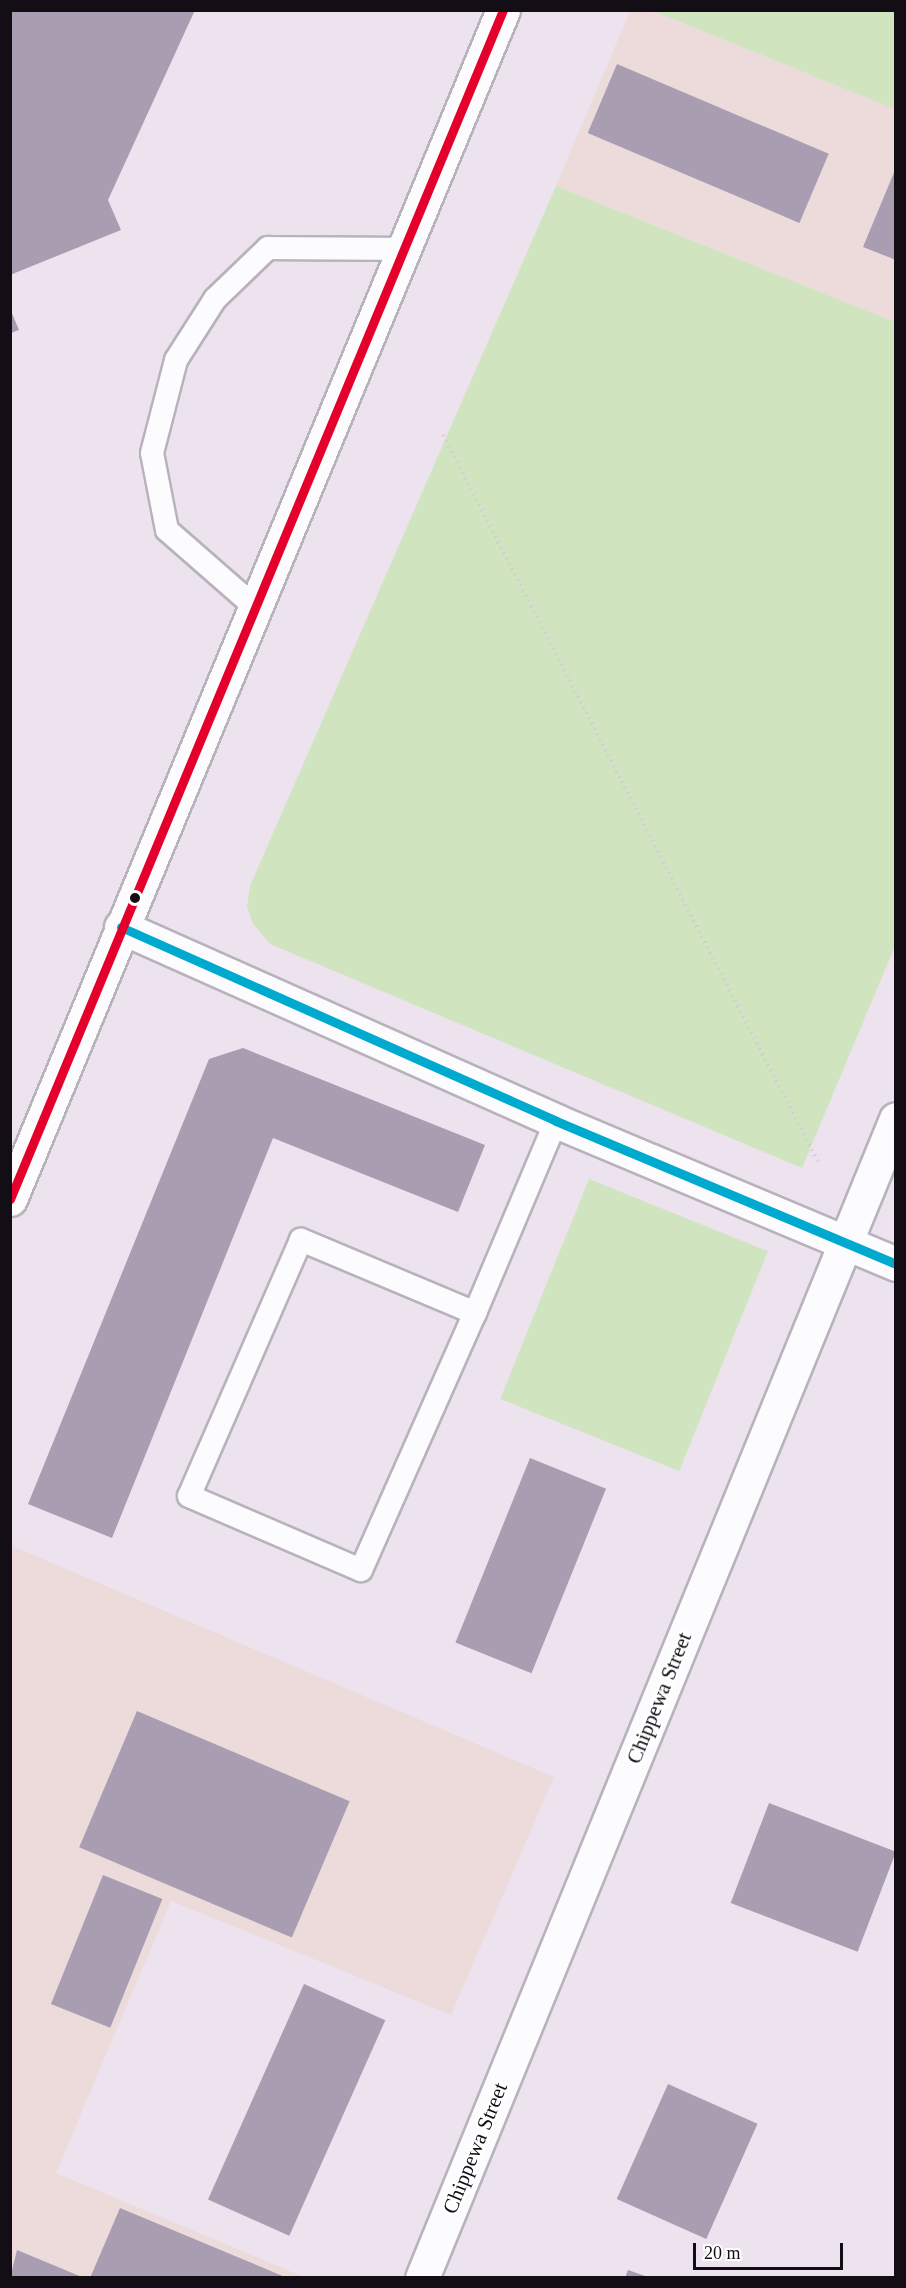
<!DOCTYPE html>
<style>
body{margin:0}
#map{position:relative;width:906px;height:2288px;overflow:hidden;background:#ece3ef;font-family:"Times New Roman",serif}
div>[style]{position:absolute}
.commercial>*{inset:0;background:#eddbdc}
.green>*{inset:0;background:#d0e4c0;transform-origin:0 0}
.building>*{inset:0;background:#a89db1;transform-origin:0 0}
.path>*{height:4px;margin-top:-2px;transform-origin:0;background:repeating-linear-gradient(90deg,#d1ced1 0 1.5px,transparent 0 6px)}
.roads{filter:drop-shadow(2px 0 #b8b2bb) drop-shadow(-2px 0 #b8b2bb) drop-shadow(0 2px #b8b2bb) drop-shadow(0 -2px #b8b2bb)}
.lane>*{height:22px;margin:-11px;padding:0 11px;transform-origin:11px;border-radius:11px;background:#fcfbfd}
.street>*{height:33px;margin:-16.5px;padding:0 16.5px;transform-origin:16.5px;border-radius:16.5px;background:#fcfbfd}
.secondary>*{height:33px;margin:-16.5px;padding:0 16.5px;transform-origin:16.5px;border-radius:16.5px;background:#fcfbfd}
.bus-1>*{height:9px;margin:-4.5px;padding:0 4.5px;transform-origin:4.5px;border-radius:4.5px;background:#00a9ce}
.bus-2>*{height:9px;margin:-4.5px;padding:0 4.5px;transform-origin:4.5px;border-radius:4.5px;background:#e4002b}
.dots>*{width:16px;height:16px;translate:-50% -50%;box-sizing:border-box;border:3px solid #fff;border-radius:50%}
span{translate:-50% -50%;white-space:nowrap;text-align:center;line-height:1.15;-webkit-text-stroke:6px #fff;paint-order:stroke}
.street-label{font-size:21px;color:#130e15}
.frame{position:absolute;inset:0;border:12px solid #130e15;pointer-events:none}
.scale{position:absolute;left:693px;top:2243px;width:150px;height:27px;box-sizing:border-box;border:3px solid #130e15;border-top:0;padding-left:8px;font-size:18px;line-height:21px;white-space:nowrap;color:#130e15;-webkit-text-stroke:4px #fff;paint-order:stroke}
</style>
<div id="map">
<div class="commercial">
<i style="clip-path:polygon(630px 11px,653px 11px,895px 109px,895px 322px,556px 186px)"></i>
<i style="clip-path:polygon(10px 1545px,554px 1777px,451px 2015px,171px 1901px,56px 2173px,304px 2277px,11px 2277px)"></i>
</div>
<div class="green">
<i style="clip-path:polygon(653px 11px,895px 11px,895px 109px)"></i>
<i style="clip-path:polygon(556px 186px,895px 322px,895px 946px,802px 1168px,270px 944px,253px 924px,247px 907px,250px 886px)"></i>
<i style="left:589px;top:1179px;width:193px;height:237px;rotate:22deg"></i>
</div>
<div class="building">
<i style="clip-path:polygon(10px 10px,195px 10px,108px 200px,121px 230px,10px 275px)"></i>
<i style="left:617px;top:64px;width:230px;height:75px;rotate:23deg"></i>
<i style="clip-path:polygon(895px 170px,896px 170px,896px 260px,863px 247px)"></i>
<i style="clip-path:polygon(11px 311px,19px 330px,11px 333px)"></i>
<i style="clip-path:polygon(243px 1048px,485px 1145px,458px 1212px,273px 1138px,112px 1538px,28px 1504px,209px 1059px)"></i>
<i style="left:530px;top:1458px;width:82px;height:199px;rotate:22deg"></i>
<i style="left:137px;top:1711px;width:231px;height:148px;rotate:23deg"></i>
<i style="left:769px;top:1803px;width:136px;height:107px;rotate:21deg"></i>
<i style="left:103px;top:1875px;width:64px;height:139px;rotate:22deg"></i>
<i style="left:304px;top:1984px;width:89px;height:236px;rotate:24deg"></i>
<i style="left:668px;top:2084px;width:98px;height:126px;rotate:24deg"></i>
<i style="clip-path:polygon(120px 2208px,285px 2277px,285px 2278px,90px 2278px)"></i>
<i style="clip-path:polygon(17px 2250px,82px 2277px,82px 2278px,10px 2278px)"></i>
<i style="clip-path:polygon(628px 2270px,648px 2277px,648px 2278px,625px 2278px)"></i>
</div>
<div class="path">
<i style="left:443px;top:435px;width:818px;rotate:62.71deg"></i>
</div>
<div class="roads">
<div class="lane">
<i style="left:255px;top:607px;width:117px;rotate:-138.8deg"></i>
<i style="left:167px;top:530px;width:78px;rotate:-101deg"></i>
<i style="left:152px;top:453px;width:96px;rotate:-75.5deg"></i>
<i style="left:176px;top:360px;width:72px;rotate:-57.4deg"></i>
<i style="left:215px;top:299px;width:74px;rotate:-43.9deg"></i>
<i style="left:268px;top:248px;width:137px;rotate:0.4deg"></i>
<i style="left:475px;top:1313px;width:189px;rotate:-157.2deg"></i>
<i style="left:301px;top:1240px;width:279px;rotate:113.6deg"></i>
<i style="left:189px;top:1496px;width:187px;rotate:23.3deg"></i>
<i style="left:361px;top:1570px;width:281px;rotate:-66.1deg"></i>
<i style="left:475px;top:1313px;width:208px;rotate:-67.1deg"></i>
</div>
<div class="street">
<i style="left:121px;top:927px;width:476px;rotate:24deg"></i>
<i style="left:556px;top:1121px;width:369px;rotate:22.8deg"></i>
<i style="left:422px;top:2278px;width:1252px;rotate:-67.76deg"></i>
</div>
<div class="secondary">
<i style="left:10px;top:1199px;width:1287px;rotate:-67.48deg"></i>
</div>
</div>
<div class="bus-1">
<i style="left:121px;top:927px;width:476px;rotate:24deg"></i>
<i style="left:556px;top:1121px;width:369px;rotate:22.8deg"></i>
</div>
<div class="bus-2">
<i style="left:10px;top:1199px;width:1287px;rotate:-67.48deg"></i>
</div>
<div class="dots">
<i style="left:135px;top:898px;background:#130e15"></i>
</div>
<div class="street-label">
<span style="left:659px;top:1698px;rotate:-68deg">Chippewa Street</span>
<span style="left:475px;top:2148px;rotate:-68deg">Chippewa Street</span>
</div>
<div class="frame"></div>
<div class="scale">20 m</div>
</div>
